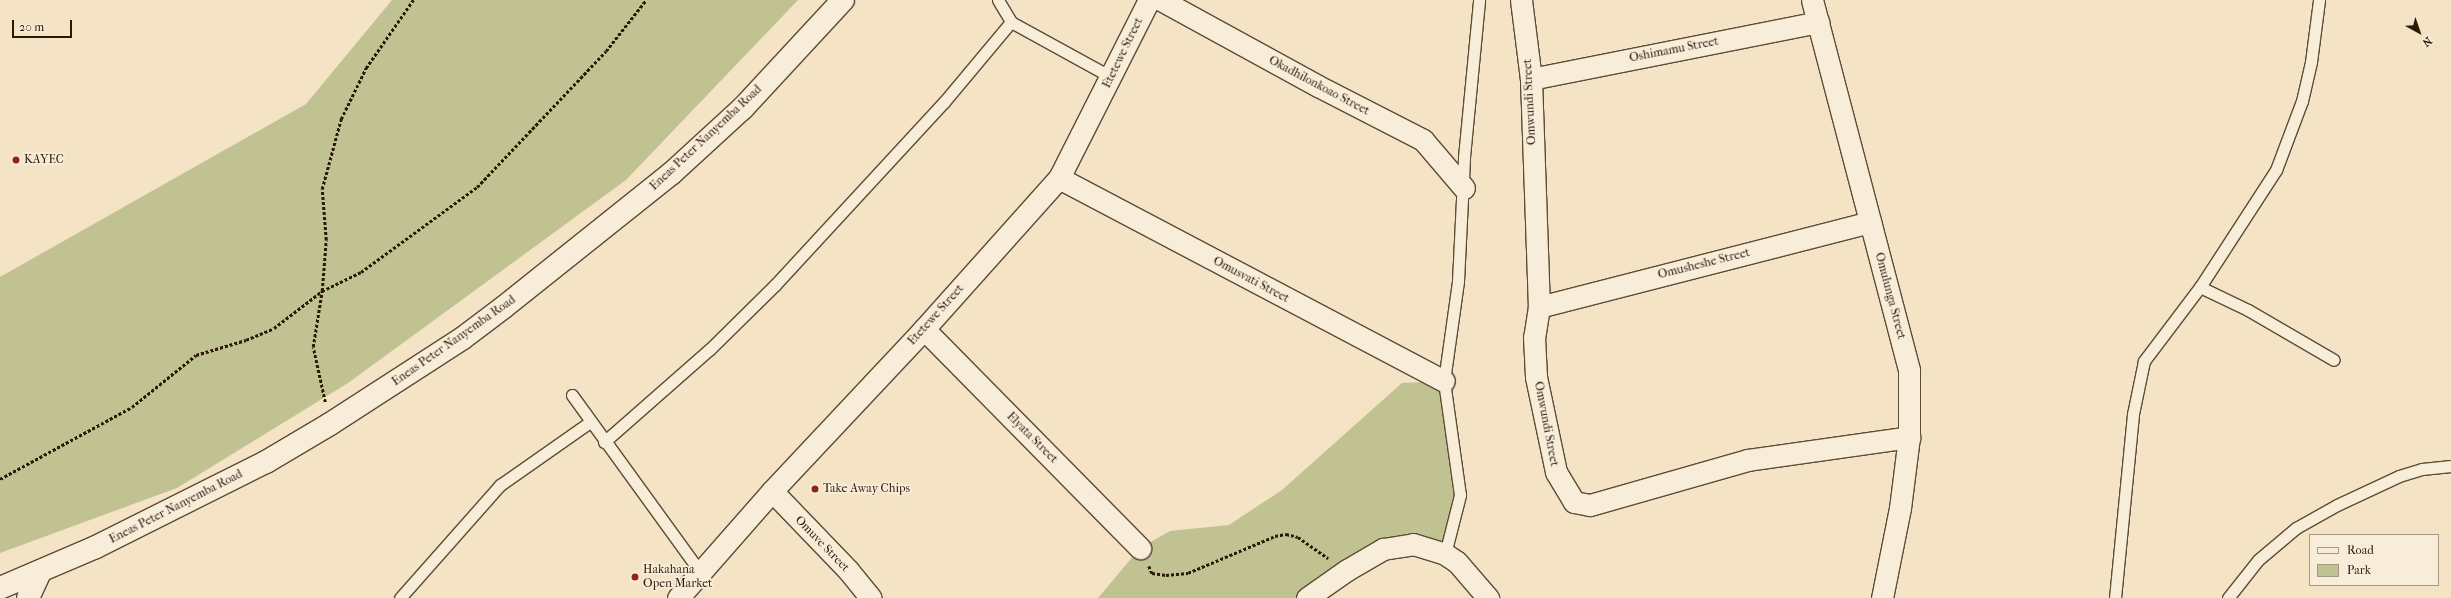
<!DOCTYPE html>
<style>
body{margin:0}
#map{position:relative;width:2451px;height:598px;overflow:hidden;background:#f4e3c5;font-family:"IM FELL French Canon",serif}
div>[style]{position:absolute}
.green>*{inset:0;background:#c0c291}
.path>*{height:2.5px;margin-top:-1.25px;transform-origin:0;background:repeating-linear-gradient(90deg,#2b1807 0 3px,transparent 0 5px)}
.roads{filter:drop-shadow(1px 0 #5d4b36) drop-shadow(-1px 0 #5d4b36) drop-shadow(0 1px #5d4b36) drop-shadow(0 -1px #5d4b36)}
.lane>*{height:11px;margin:-5.5px;padding:0 5.5px;transform-origin:5.5px;border-radius:5.5px;background:#f8edd9}
.street>*{height:21px;margin:-10.5px;padding:0 10.5px;transform-origin:10.5px;border-radius:10.5px;background:#f8edd9}
.secondary>*{height:22px;margin:-11px;padding:0 11px;transform-origin:11px;border-radius:11px;background:#f8edd9}
.dots>*{width:11px;height:11px;translate:-50% -50%;box-sizing:border-box;border:2px solid #f8edd9;border-radius:50%}
span{translate:-50% -50%;white-space:nowrap;text-align:center;line-height:1.15;-webkit-text-stroke:3.5px #f8edd9;paint-order:stroke}
.street-label{font-size:12px;color:#2b1807}
.poi-label{font-size:12px;color:#2b1807}
.left{translate:0 -50%;text-align:left}
.legend{position:absolute;left:2309px;top:534px;width:130px;height:52px;box-sizing:border-box;background:#f8edd9;border:1px solid #a69885;margin:0;padding:5px 7px;list-style:none;font-size:12px;color:#2b1807}
.legend li{display:flex;align-items:center;gap:8px;height:20px}
.legend b{width:20px;border:1px solid #a69885}
.north{position:absolute;left:2399px;top:12px;width:40px;height:40px;-webkit-text-stroke:3px #f8edd9;paint-order:stroke;rotate:140deg;font-size:11px;font-weight:700;line-height:16px;text-align:center;color:#2b1807}
.north::after{content:'';display:block;margin:auto;width:14px;height:18px;background:#2b1807;clip-path:polygon(50% 0,100% 100%,50% 72%,0 100%)}
.scale{position:absolute;left:12px;top:20px;width:60px;height:18px;box-sizing:border-box;border:2px solid #2b1807;border-top:0;padding-left:5px;font-size:12px;line-height:14px;white-space:nowrap;color:#2b1807;-webkit-text-stroke:3px #f8edd9;paint-order:stroke}
</style>
<div id="map">
<div class="green">
<i style="clip-path:polygon(392px 0,798px 0,626px 180px,348px 383px,177px 488px,0 553px,0 277px,306px 104px)"></i>
<i style="clip-path:polygon(1444px 381px,1460px 495px,1445px 554px,1413px 544px,1307px 598px,1098px 598px,1140px 548px,1170px 531px,1229px 525px,1282px 490px,1402px 383px)"></i>
</div>
<div class="path">
<i style="left:325px;top:402px;width:56px;rotate:-102.3deg"></i>
<i style="left:313px;top:347px;width:57px;rotate:-80.9deg"></i>
<i style="left:322px;top:291px;width:51px;rotate:-85.5deg"></i>
<i style="left:326px;top:240px;width:51px;rotate:-94.5deg"></i>
<i style="left:322px;top:189px;width:73px;rotate:-74.8deg"></i>
<i style="left:341px;top:119px;width:57px;rotate:-63.9deg"></i>
<i style="left:366px;top:68px;width:83px;rotate:-55.3deg"></i>
<i style="left:0;top:479px;width:150px;rotate:-28.6deg"></i>
<i style="left:132px;top:407px;width:82px;rotate:-39.1deg"></i>
<i style="left:196px;top:355px;width:52px;rotate:-16.7deg"></i>
<i style="left:246px;top:340px;width:30px;rotate:-23deg"></i>
<i style="left:274px;top:328px;width:61px;rotate:-37.6deg"></i>
<i style="left:322px;top:291px;width:43px;rotate:-26deg"></i>
<i style="left:361px;top:272px;width:144px;rotate:-36.2deg"></i>
<i style="left:477px;top:187px;width:187px;rotate:-46.5deg"></i>
<i style="left:606px;top:51px;width:65px;rotate:-51.9deg"></i>
<i style="left:1149px;top:566px;width:8px;rotate:67deg"></i>
<i style="left:1152px;top:573px;width:14px;rotate:8deg"></i>
<i style="left:1166px;top:575px;width:22px;rotate:-5deg"></i>
<i style="left:1188px;top:573px;width:95px;rotate:-23deg"></i>
<i style="left:1275px;top:536px;width:11px;rotate:-10deg"></i>
<i style="left:1286px;top:534px;width:12px;rotate:14deg"></i>
<i style="left:1298px;top:537px;width:37px;rotate:35deg"></i>
</div>
<div class="roads">
<div class="lane">
<i style="left:998px;top:0;width:26px;rotate:59deg"></i>
<i style="left:1011px;top:22px;width:114px;rotate:28.8deg"></i>
<i style="left:2200px;top:287px;width:53px;rotate:25.6deg"></i>
<i style="left:2248px;top:310px;width:99px;rotate:30.2deg"></i>
<i style="left:572px;top:395px;width:218px;rotate:54.1deg"></i>
<i style="left:604px;top:442px;width:141px;rotate:-41.3deg"></i>
<i style="left:710px;top:349px;width:91px;rotate:-44.6deg"></i>
<i style="left:775px;top:285px;width:249px;rotate:-47.3deg"></i>
<i style="left:944px;top:102px;width:104px;rotate:-50.1deg"></i>
<i style="left:1445px;top:554px;width:61px;rotate:-75.7deg"></i>
<i style="left:1460px;top:495px;width:115px;rotate:-98deg"></i>
<i style="left:1444px;top:381px;width:101px;rotate:-82deg"></i>
<i style="left:1458px;top:281px;width:124px;rotate:-87.2deg"></i>
<i style="left:1464px;top:157px;width:158px;rotate:-84.5deg"></i>
<i style="left:400px;top:598px;width:151px;rotate:-48.5deg"></i>
<i style="left:500px;top:485px;width:110px;rotate:-35deg"></i>
<i style="left:2115px;top:598px;width:185px;rotate:-84.4deg"></i>
<i style="left:2133px;top:414px;width:54px;rotate:-78.3deg"></i>
<i style="left:2144px;top:361px;width:93px;rotate:-52.9deg"></i>
<i style="left:2200px;top:287px;width:140px;rotate:-57deg"></i>
<i style="left:2276px;top:170px;width:74px;rotate:-69.4deg"></i>
<i style="left:2302px;top:101px;width:40px;rotate:-77deg"></i>
<i style="left:2311px;top:62px;width:63px;rotate:-82.6deg"></i>
<i style="left:2228px;top:598px;width:48px;rotate:-51.7deg"></i>
<i style="left:2258px;top:560px;width:50px;rotate:-40.1deg"></i>
<i style="left:2296px;top:528px;width:47px;rotate:-29.3deg"></i>
<i style="left:2337px;top:505px;width:68px;rotate:-25.1deg"></i>
<i style="left:2399px;top:476px;width:24px;rotate:-17deg"></i>
<i style="left:2422px;top:469px;width:29px;rotate:-6deg"></i>
</div>
<div class="street">
<i style="left:1161px;top:0;width:179px;rotate:28.7deg"></i>
<i style="left:1318px;top:86px;width:118px;rotate:27.2deg"></i>
<i style="left:1423px;top:140px;width:63px;rotate:49.5deg"></i>
<i style="left:1521px;top:0;width:80px;rotate:82.8deg"></i>
<i style="left:1531px;top:79px;width:228px;rotate:88deg"></i>
<i style="left:1539px;top:307px;width:30px;rotate:99deg"></i>
<i style="left:1534px;top:337px;width:40px;rotate:87.1deg"></i>
<i style="left:1536px;top:377px;width:97px;rotate:78.1deg"></i>
<i style="left:1556px;top:472px;width:35px;rotate:59deg"></i>
<i style="left:1574px;top:502px;width:16px;rotate:11deg"></i>
<i style="left:1590px;top:505px;width:164px;rotate:-15.9deg"></i>
<i style="left:1748px;top:460px;width:163px;rotate:-8.1deg"></i>
<i style="left:1812px;top:0;width:383px;rotate:75.3deg"></i>
<i style="left:1909px;top:370px;width:67px;rotate:90deg"></i>
<i style="left:1909px;top:437px;width:72px;rotate:97.2deg"></i>
<i style="left:1900px;top:508px;width:92px;rotate:101.3deg"></i>
<i style="left:1531px;top:79px;width:293px;rotate:-11.2deg"></i>
<i style="left:1059px;top:178px;width:435px;rotate:27.8deg"></i>
<i style="left:1539px;top:307px;width:342px;rotate:-14.4deg"></i>
<i style="left:924px;top:329px;width:308px;rotate:45.4deg"></i>
<i style="left:772px;top:491px;width:110px;rotate:46.1deg"></i>
<i style="left:848px;top:570px;width:36px;rotate:51deg"></i>
<i style="left:678px;top:598px;width:142px;rotate:-48.7deg"></i>
<i style="left:772px;top:491px;width:222px;rotate:-46.8deg"></i>
<i style="left:924px;top:329px;width:203px;rotate:-48.2deg"></i>
<i style="left:1059px;top:178px;width:199px;rotate:-63.2deg"></i>
<i style="left:1307px;top:598px;width:49px;rotate:-35deg"></i>
<i style="left:1347px;top:570px;width:42px;rotate:-30.3deg"></i>
<i style="left:1383px;top:549px;width:30px;rotate:-9deg"></i>
<i style="left:1413px;top:544px;width:34px;rotate:17deg"></i>
<i style="left:1445px;top:554px;width:14px;rotate:34deg"></i>
<i style="left:1457px;top:562px;width:48px;rotate:49.3deg"></i>
</div>
<div class="secondary">
<i style="left:0;top:588px;width:104px;rotate:-23.1deg"></i>
<i style="left:96px;top:547px;width:190px;rotate:-26.6deg"></i>
<i style="left:266px;top:462px;width:74px;rotate:-30.7deg"></i>
<i style="left:330px;top:424px;width:158px;rotate:-32.9deg"></i>
<i style="left:463px;top:338px;width:51px;rotate:-37.1deg"></i>
<i style="left:504px;top:307px;width:215px;rotate:-38.6deg"></i>
<i style="left:672px;top:173px;width:96px;rotate:-42.5deg"></i>
<i style="left:743px;top:108px;width:147px;rotate:-47.2deg"></i>
<i style="left:28px;top:598px;width:29px;rotate:-65deg"></i>
</div>
</div>
<div class="dots">
<i style="left:16px;top:160px;background:#8f2418"></i>
<i style="left:815px;top:489px;background:#8f2418"></i>
<i style="left:635px;top:577px;background:#8f2418"></i>
</div>
<div class="street-label">
<span style="left:1674px;top:50px;rotate:-11deg">Oshimamu Street</span>
<span style="left:1123px;top:53px;rotate:-64deg">Etetewe Street</span>
<span style="left:1319px;top:86px;rotate:28deg">Okadhilonkoao Street</span>
<span style="left:1530px;top:102px;rotate:-93deg">Omwundi Street</span>
<span style="left:706px;top:138px;rotate:-43deg">Eneas Peter Nanyemba Road</span>
<span style="left:1704px;top:264px;rotate:-14deg">Omusheshe Street</span>
<span style="left:1251px;top:280px;rotate:28deg">Omusvati Street</span>
<span style="left:1890px;top:296px;rotate:75deg">Omulunga Street</span>
<span style="left:936px;top:315px;rotate:-48deg">Etetewe Street</span>
<span style="left:454px;top:341px;rotate:-35deg">Eneas Peter Nanyemba Road</span>
<span style="left:1546px;top:424px;rotate:79deg">Omwundi Street</span>
<span style="left:1032px;top:438px;rotate:45deg">Elyata Street</span>
<span style="left:176px;top:507px;rotate:-27deg">Eneas Peter Nanyemba Road</span>
<span style="left:822px;top:544px;rotate:46deg">Omuve Street</span>
</div>
<div class="poi-label">
<span class="left" style="left:24px;top:160px">KAYEC</span>
<span class="left" style="left:823px;top:489px">Take Away Chips</span>
<span class="left" style="left:643px;top:577px">Hakahana<br>Open Market</span>
</div>
<ul class="legend">
<li><b style="height:5px;background:#f8edd9"></b>Road</li>
<li><b style="height:11px;background:#c0c291"></b>Park</li>
</ul>
<div class="north">N</div>
<div class="scale">20 m</div>
</div>
